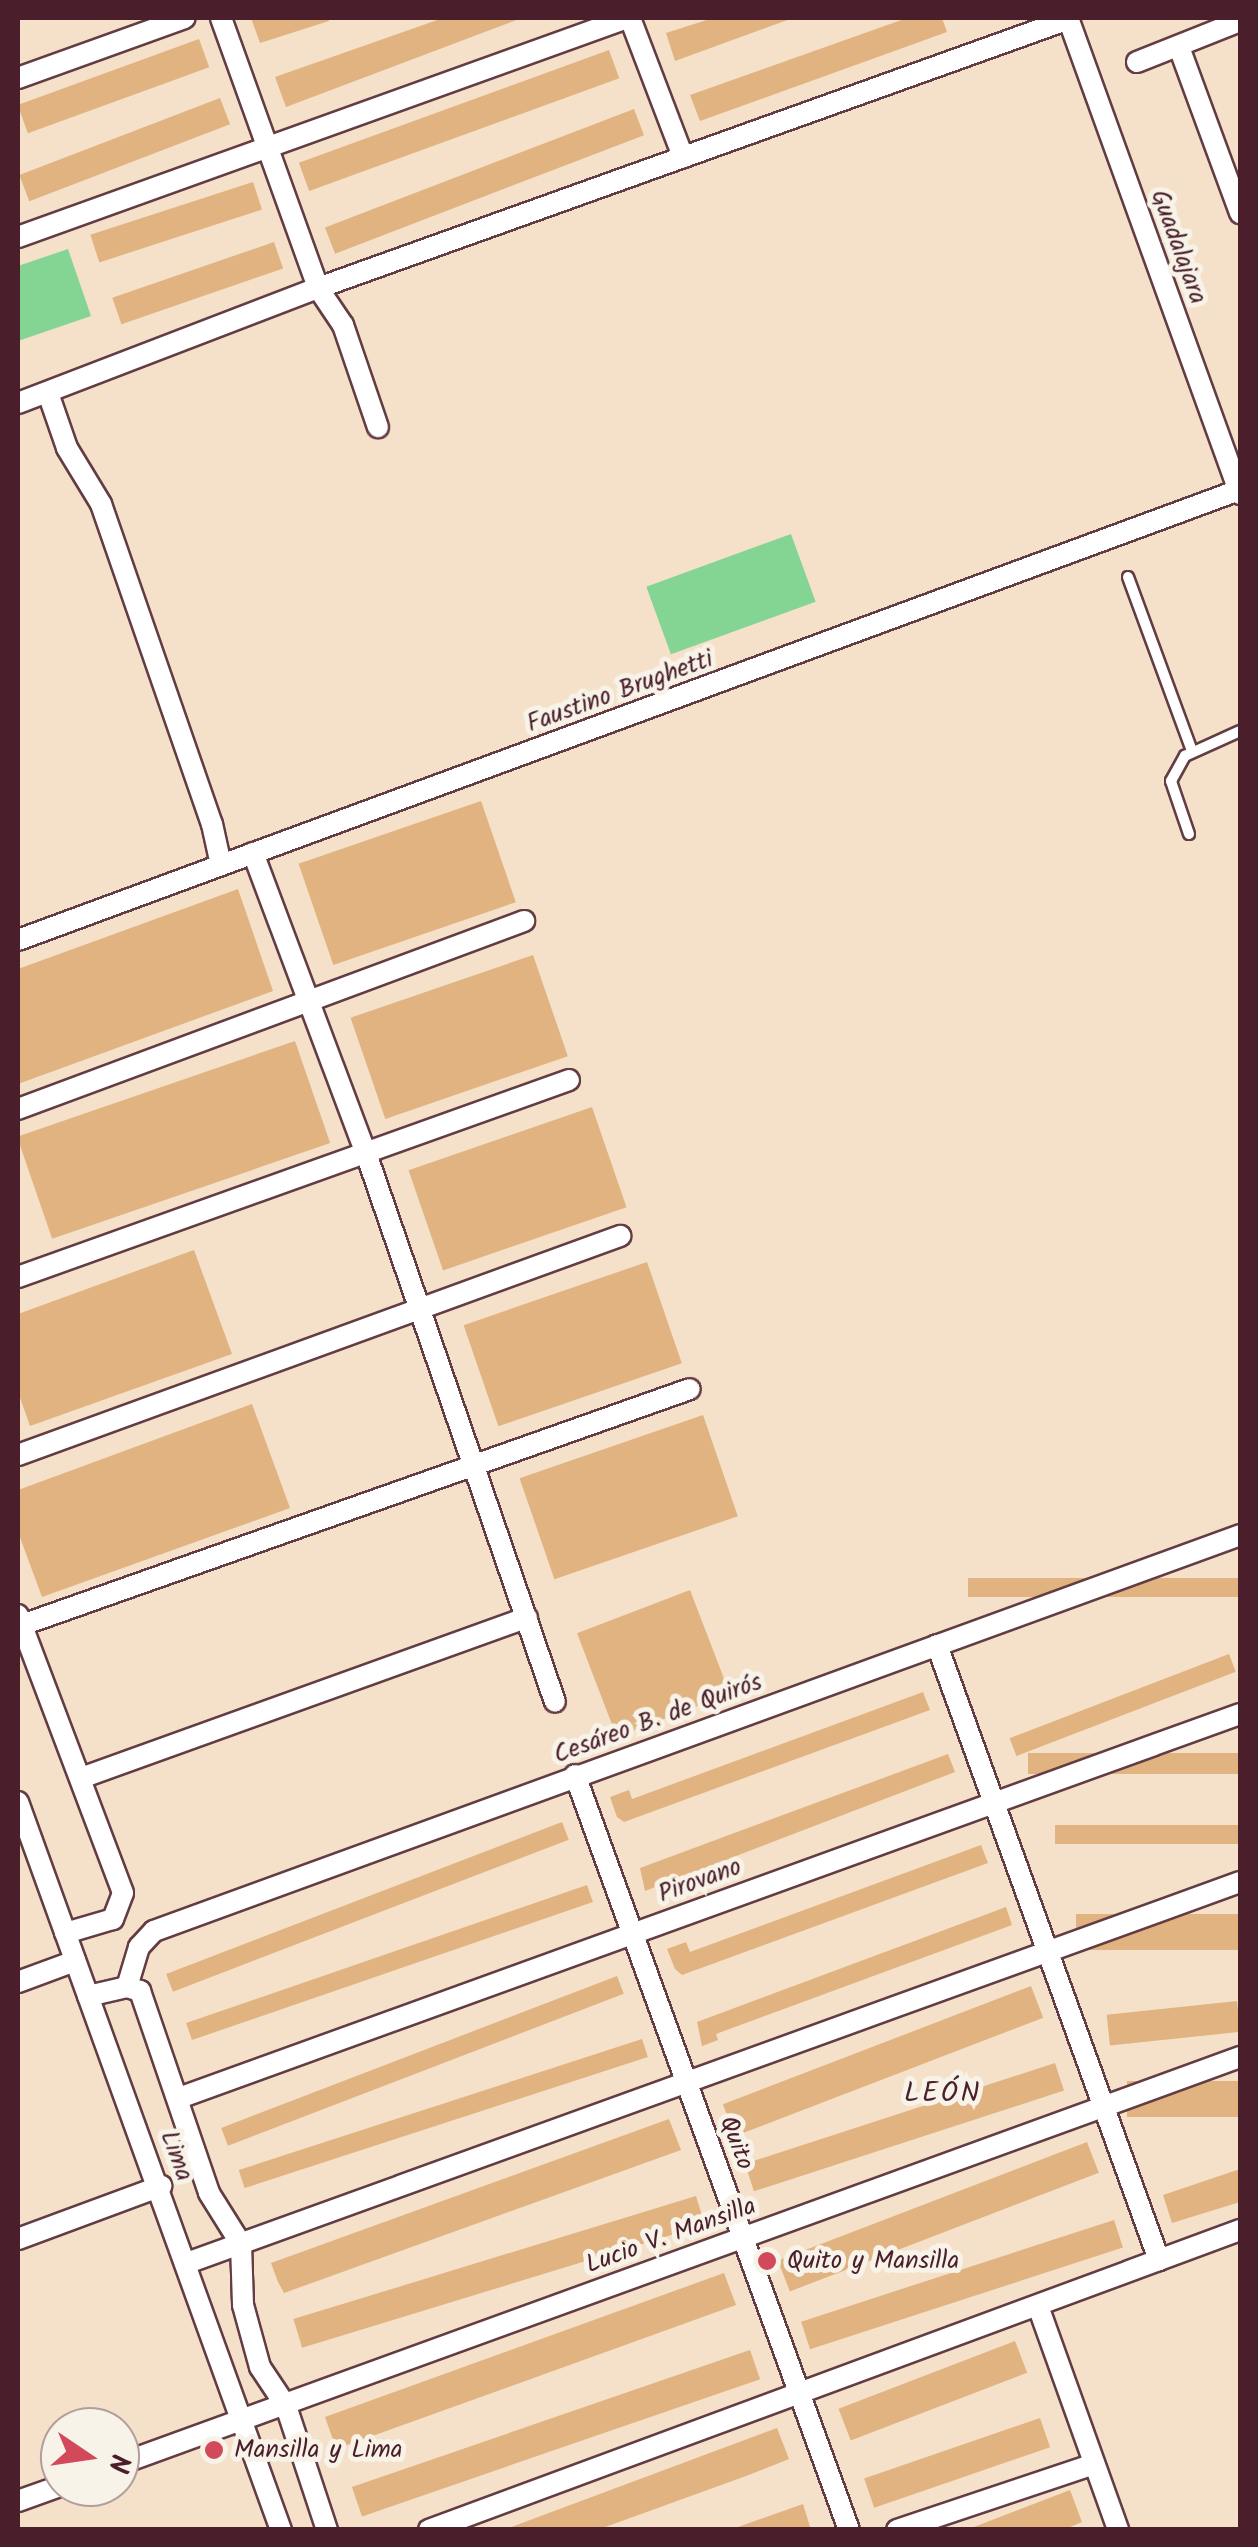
<!DOCTYPE html>
<meta charset="utf-8">
<style>
body{margin:0}
#map{position:relative;width:1258px;height:2547px;overflow:hidden;background:#f5e1c9;font-family:Kalam,sans-serif}
div>[style]{position:absolute}
.green>*{inset:0;background:#84d494;transform-origin:0 0}
.building>*{inset:0;background:#e0b380;transform-origin:0 0}
.roads{filter:drop-shadow(2px 0 #643c43) drop-shadow(-2px 0 #643c43) drop-shadow(0 2px #643c43) drop-shadow(0 -2px #643c43)}
.service>*{height:10px;margin:-5px;padding:0 5px;transform-origin:5px;border-radius:5px;background:#fff}
.minor>*{height:20px;margin:-10px;padding:0 10px;transform-origin:10px;border-radius:10px;background:#fff}
.dots>*{width:28px;height:28px;translate:-50% -50%;box-sizing:border-box;border:5px solid #f7f3e8;border-radius:50%}
span{translate:-50% -50%;white-space:nowrap;text-align:center;line-height:1.15;-webkit-text-stroke:10px #f7f3e8;paint-order:stroke}
.street-label{font-size:25px;color:#4a1f2b}
.poi-label{font-size:25px;color:#4a1f2b}
.left{translate:0 -50%;text-align:left}
.neighbourhood-label{font-size:28px;color:#4a1f2b;letter-spacing:2.5px}
.frame{position:absolute;inset:0;border:20px solid #4a1f2b;pointer-events:none}
.north{position:absolute;left:40px;top:2407px;width:100px;height:100px;box-sizing:border-box;background:#f7f3e8;border:2px solid #b29e9c;border-radius:50%;rotate:103deg;font-size:28px;font-weight:700;line-height:40px;text-align:center;color:#4a1f2b}
.north::after{content:'';display:block;margin:auto;width:35px;height:45px;background:#d1495b;clip-path:polygon(50% 0,100% 100%,50% 72%,0 100%)}
</style>
<div id="map">
<div class="green">
<i style="clip-path:polygon(68px 249px,91px 316px,18px 341px,18px 266px)"></i>
<i style="left:791px;top:534px;width:72px;height:154px;rotate:70deg"></i>
</div>
<div class="building">
<i style="clip-path:polygon(251px 18px,328px 18px,329px 21px,260px 43px)"></i>
<i style="clip-path:polygon(443px 18px,519px 19px,286px 107px,275px 77px)"></i>
<i style="clip-path:polygon(713px 18px,793px 18px,675px 61px,666px 33px)"></i>
<i style="clip-path:polygon(907px 18px,942px 18px,947px 32px,700px 121px,690px 95px)"></i>
<i style="left:199px;top:39px;width:30px;height:193px;rotate:70deg"></i>
<i style="left:609px;top:50px;width:30px;height:330px;rotate:70deg"></i>
<i style="left:220px;top:98px;width:28px;height:215px;rotate:69deg"></i>
<i style="left:634px;top:109px;width:28px;height:331px;rotate:69deg"></i>
<i style="left:253px;top:182px;width:29px;height:171px;rotate:72deg"></i>
<i style="left:274px;top:242px;width:28px;height:171px;rotate:71deg"></i>
<i style="left:481px;top:801px;width:107px;height:193px;rotate:71deg"></i>
<i style="clip-path:polygon(238px 889px,273px 991px,18px 1084px,18px 969px)"></i>
<i style="left:533px;top:955px;width:107px;height:193px;rotate:71deg"></i>
<i style="left:295px;top:1041px;width:108px;height:294px;rotate:71deg"></i>
<i style="left:592px;top:1107px;width:106px;height:194px;rotate:71deg"></i>
<i style="clip-path:polygon(194px 1250px,232px 1354px,30px 1426px,18px 1392px,18px 1314px)"></i>
<i style="left:647px;top:1262px;width:107px;height:194px;rotate:71deg"></i>
<i style="clip-path:polygon(252px 1404px,290px 1508px,42px 1597px,18px 1532px,18px 1490px)"></i>
<i style="left:703px;top:1415px;width:107px;height:194px;rotate:71deg"></i>
<i style="left:1240px;top:1578px;width:19px;height:272px;rotate:90deg"></i>
<i style="left:690px;top:1590px;width:111px;height:121px;rotate:69deg"></i>
<i style="left:1229px;top:1654px;width:19px;height:235px;rotate:69deg"></i>
<i style="clip-path:polygon(923px 1692px,930px 1710px,624px 1822px,617px 1817px,610px 1797px,629px 1790px,632px 1799px)"></i>
<i style="left:1240px;top:1753px;width:21px;height:212px;rotate:90deg"></i>
<i style="clip-path:polygon(948px 1754px,955px 1772px,645px 1891px,640px 1868px)"></i>
<i style="left:562px;top:1822px;width:19px;height:424px;rotate:69deg"></i>
<i style="left:1240px;top:1825px;width:19px;height:185px;rotate:90deg"></i>
<i style="clip-path:polygon(981px 1845px,988px 1863px,682px 1975px,675px 1969px,667px 1949px,686px 1942px,690px 1952px)"></i>
<i style="left:587px;top:1885px;width:18px;height:424px;rotate:71deg"></i>
<i style="clip-path:polygon(1006px 1907px,1012px 1925px,716px 2034px,718px 2040px,702px 2046px,697px 2022px)"></i>
<i style="left:1240px;top:1914px;width:36px;height:164px;rotate:90deg"></i>
<i style="left:617px;top:1976px;width:19px;height:424px;rotate:69deg"></i>
<i style="left:1031px;top:1986px;width:34px;height:330px;rotate:69deg"></i>
<i style="left:1237px;top:2001px;width:31px;height:131px;rotate:84deg"></i>
<i style="left:642px;top:2039px;width:19px;height:424px;rotate:72deg"></i>
<i style="left:1055px;top:2063px;width:29px;height:326px;rotate:72deg"></i>
<i style="left:1240px;top:2081px;width:36px;height:113px;rotate:90deg"></i>
<i style="clip-path:polygon(669px 2119px,681px 2150px,284px 2293px,278px 2282px,271px 2263px)"></i>
<i style="left:1087px;top:2142px;width:33px;height:331px;rotate:69deg"></i>
<i style="clip-path:polygon(1240px 2169px,1240px 2202px,1172px 2223px,1163px 2195px)"></i>
<i style="left:696px;top:2196px;width:30px;height:421px;rotate:73deg"></i>
<i style="left:1114px;top:2220px;width:29px;height:329px;rotate:72deg"></i>
<i style="clip-path:polygon(724px 2273px,736px 2305px,339px 2448px,332px 2437px,325px 2417px)"></i>
<i style="left:1015px;top:2341px;width:34px;height:189px;rotate:69deg"></i>
<i style="left:750px;top:2350px;width:31px;height:421px;rotate:71deg"></i>
<i style="left:1040px;top:2418px;width:31px;height:186px;rotate:71deg"></i>
<i style="clip-path:polygon(777px 2428px,789px 2459px,746px 2476px,597px 2530px,503px 2530px)"></i>
<i style="clip-path:polygon(1070px 2490px,1082px 2522px,1063px 2530px,966px 2530px)"></i>
<i style="clip-path:polygon(803px 2504px,811px 2530px,738px 2530px,738px 2527px)"></i>
</div>
<div class="roads">
<div class="service">
<i style="left:1128px;top:577px;width:185px;rotate:69.8deg"></i>
<i style="left:1189px;top:834px;width:56px;rotate:-108.8deg"></i>
<i style="left:1171px;top:781px;width:29px;rotate:-61deg"></i>
<i style="left:1185px;top:756px;width:60px;rotate:-24.4deg"></i>
</div>
<div class="minor">
<i style="left:221px;top:18px;width:287px;rotate:70.2deg"></i>
<i style="left:318px;top:288px;width:45px;rotate:56deg"></i>
<i style="left:343px;top:325px;width:108px;rotate:71.1deg"></i>
<i style="left:630px;top:18px;width:149px;rotate:69.1deg"></i>
<i style="left:1068px;top:18px;width:506px;rotate:70.13deg"></i>
<i style="left:1179px;top:47px;width:177px;rotate:69.8deg"></i>
<i style="left:1137px;top:62px;width:111px;rotate:-21.7deg"></i>
<i style="left:18px;top:78px;width:177px;rotate:-19.8deg"></i>
<i style="left:18px;top:237px;width:647px;rotate:-19.78deg"></i>
<i style="left:48px;top:393px;width:58px;rotate:70.9deg"></i>
<i style="left:67px;top:448px;width:66px;rotate:58.7deg"></i>
<i style="left:101px;top:504px;width:339px;rotate:70.9deg"></i>
<i style="left:212px;top:824px;width:42px;rotate:77.6deg"></i>
<i style="left:18px;top:403px;width:321px;rotate:-21deg"></i>
<i style="left:318px;top:288px;width:798px;rotate:-19.71deg"></i>
<i style="left:253px;top:853px;width:324px;rotate:69.4deg"></i>
<i style="left:367px;top:1156px;width:577px;rotate:71deg"></i>
<i style="left:18px;top:940px;width:1301px;rotate:-20.23deg"></i>
<i style="left:18px;top:1109px;width:540px;rotate:-20.38deg"></i>
<i style="left:18px;top:1277px;width:585px;rotate:-19.67deg"></i>
<i style="left:18px;top:1455px;width:641px;rotate:-19.99deg"></i>
<i style="left:18px;top:1615px;width:297px;rotate:69.3deg"></i>
<i style="left:123px;top:1893px;width:28px;rotate:111deg"></i>
<i style="left:113px;top:1919px;width:50px;rotate:163.7deg"></i>
<i style="left:22px;top:1625px;width:708px;rotate:-19.46deg"></i>
<i style="left:937px;top:1645px;width:654px;rotate:70.15deg"></i>
<i style="left:575px;top:1775px;width:803px;rotate:70.05deg"></i>
<i style="left:81px;top:1778px;width:474px;rotate:-19.8deg"></i>
<i style="left:18px;top:1802px;width:774px;rotate:70.14deg"></i>
<i style="left:18px;top:1982px;width:61px;rotate:-20.2deg"></i>
<i style="left:127px;top:1987px;width:42px;rotate:-73.3deg"></i>
<i style="left:139px;top:1947px;width:22px;rotate:-47deg"></i>
<i style="left:154px;top:1931px;width:1156px;rotate:-20.03deg"></i>
<i style="left:88px;top:1996px;width:40px;rotate:-13deg"></i>
<i style="left:127px;top:1987px;width:14px;rotate:17deg"></i>
<i style="left:140px;top:1991px;width:213px;rotate:71.1deg"></i>
<i style="left:209px;top:2193px;width:60px;rotate:57.9deg"></i>
<i style="left:241px;top:2244px;width:61px;rotate:88.1deg"></i>
<i style="left:243px;top:2305px;width:64px;rotate:74.7deg"></i>
<i style="left:260px;top:2367px;width:47px;rotate:56.3deg"></i>
<i style="left:286px;top:2406px;width:131px;rotate:71.7deg"></i>
<i style="left:179px;top:2098px;width:1128px;rotate:-19.9deg"></i>
<i style="left:18px;top:2239px;width:153px;rotate:-20.3deg"></i>
<i style="left:187px;top:2263px;width:1120px;rotate:-19.89deg"></i>
<i style="left:1038px;top:2306px;width:238px;rotate:70.3deg"></i>
<i style="left:120px;top:2464px;width:1192px;rotate:-19.97deg"></i>
<i style="left:18px;top:2501px;width:45px;rotate:-19.7deg"></i>
<i style="left:429px;top:2530px;width:865px;rotate:-20.3deg"></i>
<i style="left:897px;top:2530px;width:208px;rotate:-18.5deg"></i>
</div>
</div>
<div class="dots">
<i style="left:767px;top:2261px;background:#d1495b"></i>
<i style="left:214px;top:2450px;background:#d1495b"></i>
</div>
<div class="street-label">
<span style="left:1178px;top:247px;rotate:70deg">Guadalajara</span>
<span style="left:620px;top:692px;rotate:-20deg">Faustino Brughetti</span>
<span style="left:658px;top:1719px;rotate:-20deg">Cesáreo B. de Quirós</span>
<span style="left:700px;top:1881px;rotate:-20deg">Pirovano</span>
<span style="left:736px;top:2143px;rotate:69deg">Quito</span>
<span style="left:176px;top:2156px;rotate:70deg">Lima</span>
<span style="left:671px;top:2236px;rotate:-20deg">Lucio V. Mansilla</span>
</div>
<div class="poi-label">
<span class="left" style="left:787px;top:2261px">Quito y Mansilla</span>
<span class="left" style="left:234px;top:2450px">Mansilla y Lima</span>
</div>
<div class="neighbourhood-label">
<span style="left:943px;top:2094px">LEÓN</span>
</div>
<div class="frame"></div>
<div class="north">N</div>
</div>
